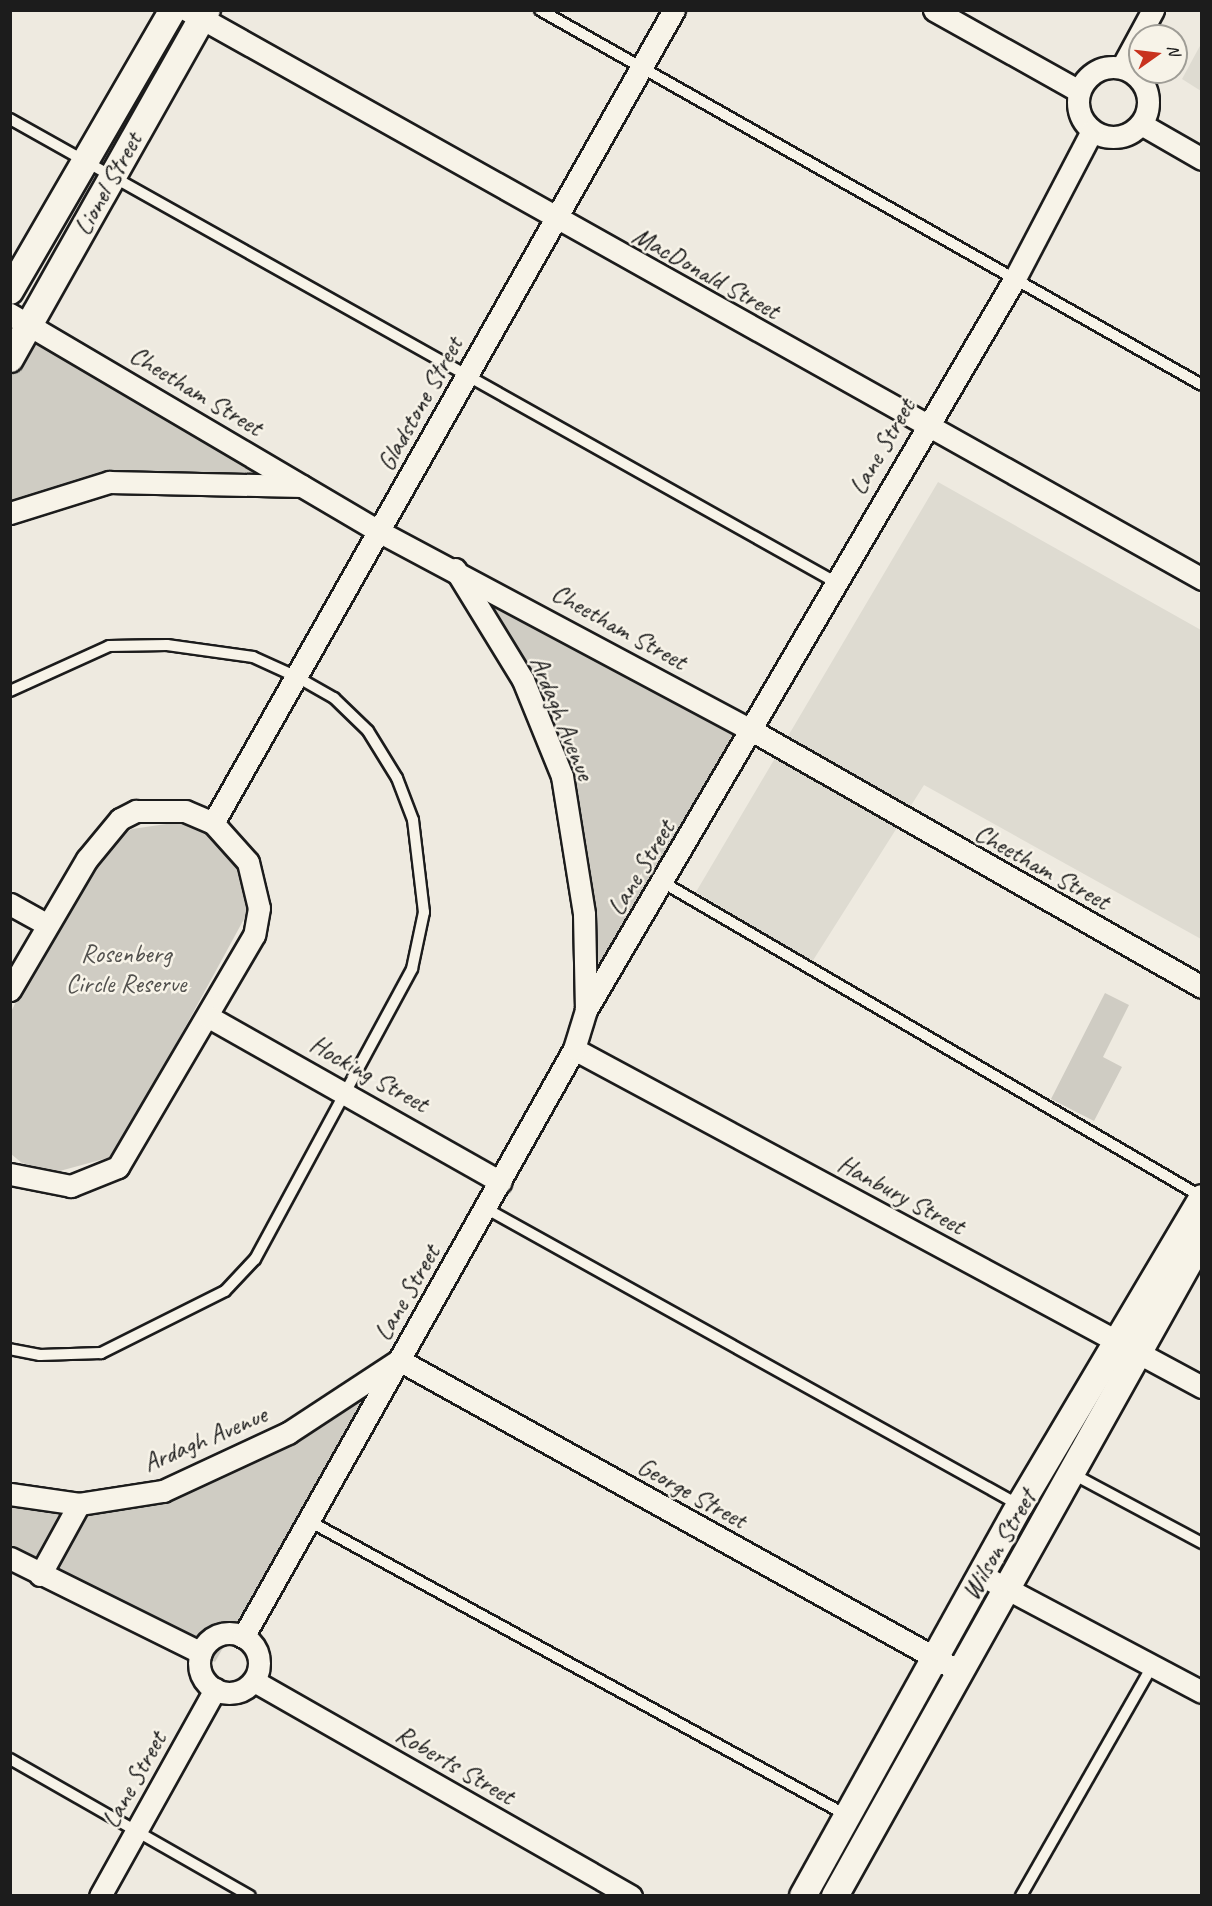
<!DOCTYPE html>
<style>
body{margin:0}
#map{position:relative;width:1212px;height:1906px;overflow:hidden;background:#eeeae0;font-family:Caveat,sans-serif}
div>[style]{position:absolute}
.built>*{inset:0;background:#dedbd1}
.green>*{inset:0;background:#cfccc3}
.roads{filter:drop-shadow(2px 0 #1c1c1c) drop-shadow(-2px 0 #1c1c1c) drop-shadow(0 2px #1c1c1c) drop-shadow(0 -2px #1c1c1c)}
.service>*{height:10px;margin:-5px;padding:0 5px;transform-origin:5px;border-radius:5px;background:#f7f3e8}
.minor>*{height:21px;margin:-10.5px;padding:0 10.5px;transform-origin:10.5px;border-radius:10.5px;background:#f7f3e8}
.minor>.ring{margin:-10.5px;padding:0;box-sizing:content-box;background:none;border:21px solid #f7f3e8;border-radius:50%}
.tertiary>*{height:26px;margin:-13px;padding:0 13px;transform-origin:13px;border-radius:13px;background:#f7f3e8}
span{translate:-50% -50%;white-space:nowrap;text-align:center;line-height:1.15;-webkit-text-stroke:5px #f7f3e8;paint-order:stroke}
.street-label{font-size:26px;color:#1c1c1c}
.park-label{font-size:26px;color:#52514e}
.frame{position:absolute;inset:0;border:12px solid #1c1c1c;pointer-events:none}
.north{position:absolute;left:1128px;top:24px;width:60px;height:60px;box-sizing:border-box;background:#f7f3e8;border:2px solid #9f9d96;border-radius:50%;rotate:76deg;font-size:16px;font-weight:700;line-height:24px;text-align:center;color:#1c1c1c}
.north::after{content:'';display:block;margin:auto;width:21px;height:27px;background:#c8321e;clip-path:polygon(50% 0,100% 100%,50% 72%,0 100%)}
</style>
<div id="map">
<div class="built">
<i style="clip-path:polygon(1201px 44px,1201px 91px,1182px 79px)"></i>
<i style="clip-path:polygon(938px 482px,1201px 630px,1201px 939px,924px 785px,812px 962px,696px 892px)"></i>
</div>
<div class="green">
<i style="clip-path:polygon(31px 323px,302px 486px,109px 482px,11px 513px,11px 359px)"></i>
<i style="clip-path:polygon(455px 569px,753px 731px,586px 1010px,562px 776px)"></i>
<i style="clip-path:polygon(180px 822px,208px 833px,239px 861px,250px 908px,115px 1156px,56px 1172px,22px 1163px,11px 1154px,10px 1014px,52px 928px,111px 841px,132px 829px)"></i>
<i style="clip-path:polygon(1105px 993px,1129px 1005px,1103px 1057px,1122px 1067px,1094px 1121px,1051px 1099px)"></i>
<i style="clip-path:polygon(371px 1386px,215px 1662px,11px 1547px,11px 1498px,165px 1496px)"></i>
</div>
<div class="roads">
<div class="service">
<i style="left:540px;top:10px;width:761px;rotate:29.53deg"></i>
<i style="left:10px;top:119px;width:946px;rotate:29.3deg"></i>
<i style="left:10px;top:691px;width:109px;rotate:-24.4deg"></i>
<i style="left:109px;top:646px;width:58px;rotate:-1deg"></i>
<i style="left:167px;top:645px;width:87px;rotate:7.9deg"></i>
<i style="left:253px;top:657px;width:48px;rotate:24.4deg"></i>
<i style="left:297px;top:677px;width:43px;rotate:29.6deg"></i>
<i style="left:334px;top:698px;width:47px;rotate:44.1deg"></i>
<i style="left:368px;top:731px;width:55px;rotate:58.3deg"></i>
<i style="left:397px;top:778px;width:45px;rotate:69.1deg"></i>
<i style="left:413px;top:820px;width:93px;rotate:83.2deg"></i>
<i style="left:424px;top:912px;width:58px;rotate:101.9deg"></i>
<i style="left:412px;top:969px;width:330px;rotate:118.4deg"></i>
<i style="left:255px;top:1259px;width:44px;rotate:133.2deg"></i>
<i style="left:225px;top:1291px;width:139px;rotate:153.4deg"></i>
<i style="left:101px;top:1353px;width:61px;rotate:178.1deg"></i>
<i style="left:40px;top:1355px;width:31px;rotate:-169deg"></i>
<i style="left:664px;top:883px;width:623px;rotate:30.27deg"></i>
<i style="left:487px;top:1209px;width:609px;rotate:29.09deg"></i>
<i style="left:1071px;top:1473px;width:149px;rotate:28.1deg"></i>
<i style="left:309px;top:1521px;width:614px;rotate:28.69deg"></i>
<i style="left:10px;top:1759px;width:276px;rotate:29.7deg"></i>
<i style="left:1021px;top:1896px;width:265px;rotate:-60.3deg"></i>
</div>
<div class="minor">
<i style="left:187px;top:10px;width:1164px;rotate:29.27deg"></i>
<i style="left:934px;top:10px;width:166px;rotate:29.2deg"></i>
<i class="ring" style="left:1078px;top:67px;width:49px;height:49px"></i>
<i style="left:1122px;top:67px;width:65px;rotate:-61.5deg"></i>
<i style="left:1141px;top:124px;width:70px;rotate:29.8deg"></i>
<i style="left:10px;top:314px;width:429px;rotate:30.5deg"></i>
<i style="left:380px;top:532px;width:423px;rotate:28.1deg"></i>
<i style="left:753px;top:731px;width:517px;rotate:29.69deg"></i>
<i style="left:10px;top:513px;width:104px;rotate:-17.4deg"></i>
<i style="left:109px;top:482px;width:193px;rotate:1.2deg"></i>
<i style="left:455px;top:569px;width:130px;rotate:58.5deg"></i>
<i style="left:523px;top:680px;width:104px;rotate:67.9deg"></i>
<i style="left:562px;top:776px;width:140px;rotate:80.9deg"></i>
<i style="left:584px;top:914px;width:96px;rotate:88.8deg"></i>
<i style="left:213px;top:823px;width:935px;rotate:-60.45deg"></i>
<i style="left:10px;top:904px;width:41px;rotate:29.1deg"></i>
<i style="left:10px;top:990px;width:152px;rotate:-59.6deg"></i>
<i style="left:87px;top:859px;width:52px;rotate:-50.5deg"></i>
<i style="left:120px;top:819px;width:18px;rotate:-27deg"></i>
<i style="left:136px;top:811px;width:49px"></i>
<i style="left:185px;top:811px;width:30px;rotate:23deg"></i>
<i style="left:213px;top:823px;width:52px;rotate:48.1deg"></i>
<i style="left:248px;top:862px;width:47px;rotate:76.6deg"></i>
<i style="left:259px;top:908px;width:27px;rotate:100deg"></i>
<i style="left:254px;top:935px;width:269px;rotate:120.4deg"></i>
<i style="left:118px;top:1167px;width:51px;rotate:158deg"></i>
<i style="left:71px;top:1186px;width:62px;rotate:-168.9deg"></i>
<i style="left:209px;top:1017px;width:335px;rotate:29.5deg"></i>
<i style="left:574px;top:1049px;width:713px;rotate:28.29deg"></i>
<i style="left:10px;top:1494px;width:70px;rotate:8.2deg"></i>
<i style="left:79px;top:1504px;width:85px;rotate:-8.8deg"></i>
<i style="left:163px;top:1491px;width:138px;rotate:-24.9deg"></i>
<i style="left:288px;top:1433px;width:133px;rotate:-33.3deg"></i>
<i style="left:399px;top:1360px;width:641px;rotate:29.05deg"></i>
<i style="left:10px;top:1558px;width:213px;rotate:26.4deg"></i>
<i style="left:40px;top:1575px;width:81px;rotate:-61.2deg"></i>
<i style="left:981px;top:1575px;width:250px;rotate:27.9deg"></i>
<i class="ring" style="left:199px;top:1633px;width:39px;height:39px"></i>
<i style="left:243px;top:1637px;width:675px;rotate:-60.62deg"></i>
<i style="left:574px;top:1049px;width:41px;rotate:-72.9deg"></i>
<i style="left:586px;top:1010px;width:846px;rotate:-59.62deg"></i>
<i style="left:1014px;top:280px;width:168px;rotate:-62.4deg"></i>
<i style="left:254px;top:1681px;width:434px;rotate:29.7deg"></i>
<i style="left:100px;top:1896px;width:237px;rotate:-60.9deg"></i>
</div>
<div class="tertiary">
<i style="left:10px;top:291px;width:325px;rotate:-59.9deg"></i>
<i style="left:10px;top:359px;width:401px;rotate:-60.6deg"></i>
<i style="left:803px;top:1896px;width:447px;rotate:-61deg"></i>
<i style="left:1020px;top:1505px;width:357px;rotate:-59.3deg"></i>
<i style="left:835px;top:1896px;width:753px;rotate:-60.81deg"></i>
</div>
</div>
<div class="street-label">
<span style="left:108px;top:184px;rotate:-61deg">Lionel Street</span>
<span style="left:706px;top:273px;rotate:29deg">MacDonald Street</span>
<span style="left:196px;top:391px;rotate:31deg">Cheetham Street</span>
<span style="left:420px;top:404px;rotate:-61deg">Gladstone Street</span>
<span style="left:882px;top:447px;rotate:-60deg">Lane Street</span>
<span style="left:619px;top:627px;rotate:29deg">Cheetham Street</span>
<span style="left:562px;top:718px;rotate:68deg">Ardagh Avenue</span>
<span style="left:1042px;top:867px;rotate:29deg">Cheetham Street</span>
<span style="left:641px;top:868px;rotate:-59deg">Lane Street</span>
<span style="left:369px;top:1074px;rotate:29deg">Hocking Street</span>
<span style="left:901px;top:1195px;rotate:28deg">Hanbury Street</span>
<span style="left:407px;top:1293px;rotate:-60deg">Lane Street</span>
<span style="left:205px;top:1439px;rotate:-23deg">Ardagh Avenue</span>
<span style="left:692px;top:1493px;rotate:29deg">George Street</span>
<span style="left:999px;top:1545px;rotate:-60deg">Wilson Street</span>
<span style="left:455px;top:1765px;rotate:30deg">Roberts Street</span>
<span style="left:134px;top:1780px;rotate:-61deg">Lane Street</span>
</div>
<div class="park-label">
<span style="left:126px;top:969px">Rosenberg<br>Circle Reserve</span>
</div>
<div class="frame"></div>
<div class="north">N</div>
</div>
